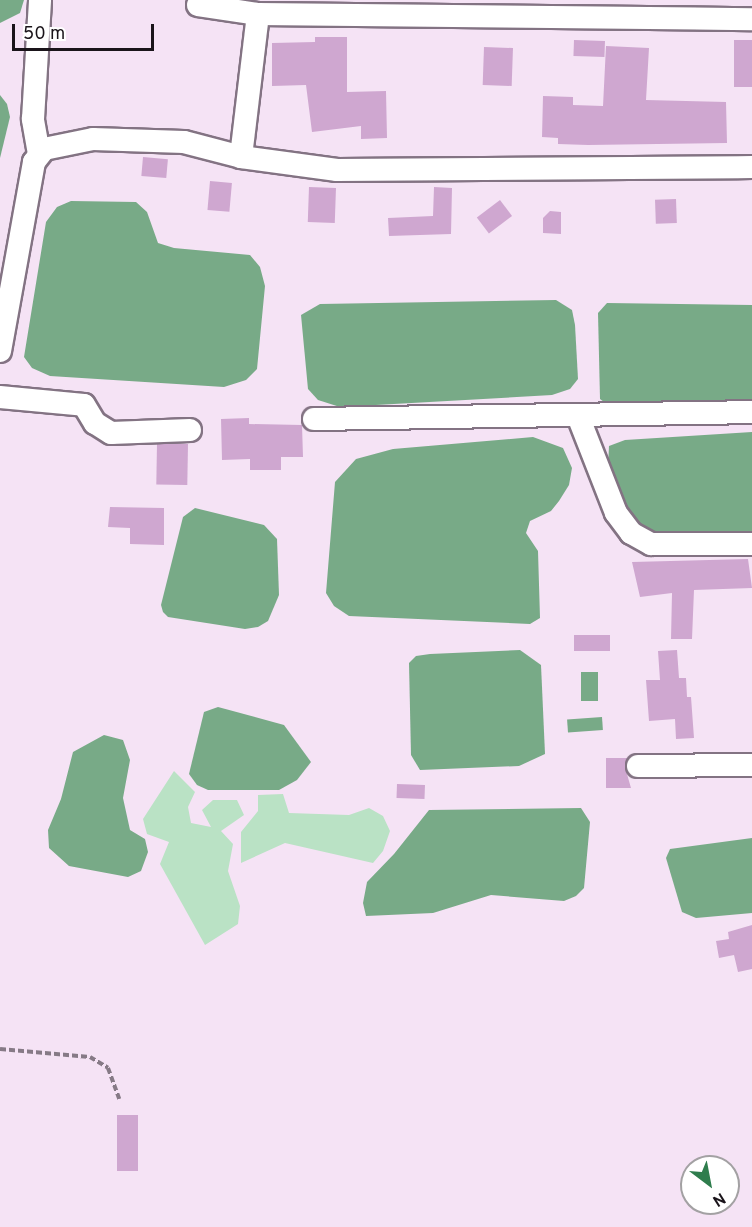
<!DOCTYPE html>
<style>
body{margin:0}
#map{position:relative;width:752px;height:1227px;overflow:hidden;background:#f5e3f5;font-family:Overpass,sans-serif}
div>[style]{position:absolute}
.green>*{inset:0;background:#bae2c5}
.water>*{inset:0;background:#78aa87;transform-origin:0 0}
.building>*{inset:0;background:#cfa7d0;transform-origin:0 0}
.path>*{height:4px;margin-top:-2px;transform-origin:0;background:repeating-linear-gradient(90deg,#867a86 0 6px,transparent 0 9px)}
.roads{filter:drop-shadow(2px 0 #837383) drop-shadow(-2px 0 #837383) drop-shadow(0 2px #837383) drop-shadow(0 -2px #837383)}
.street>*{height:22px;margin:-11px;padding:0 11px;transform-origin:11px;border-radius:11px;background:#fff}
span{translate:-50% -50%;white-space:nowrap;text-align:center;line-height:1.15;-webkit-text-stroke:5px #fff;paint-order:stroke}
.north{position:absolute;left:680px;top:1155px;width:60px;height:60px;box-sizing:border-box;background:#fff;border:2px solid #a3a1a3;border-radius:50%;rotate:148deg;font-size:16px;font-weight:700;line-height:24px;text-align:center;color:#1a141a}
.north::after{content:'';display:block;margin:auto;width:21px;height:27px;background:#2f7d4d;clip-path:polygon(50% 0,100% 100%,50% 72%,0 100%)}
.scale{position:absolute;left:12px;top:24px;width:142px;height:27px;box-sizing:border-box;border:3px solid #1a141a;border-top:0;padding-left:8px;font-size:18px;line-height:21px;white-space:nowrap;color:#1a141a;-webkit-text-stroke:4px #fff;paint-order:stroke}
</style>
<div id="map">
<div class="green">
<i style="clip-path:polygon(174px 771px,195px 792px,188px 807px,191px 823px,211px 827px,202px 810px,213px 800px,237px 800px,244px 815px,221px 831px,233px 844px,228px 871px,240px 906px,238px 924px,205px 945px,160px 864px,169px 842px,147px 834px,143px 819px)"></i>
<i style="clip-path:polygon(283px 794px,289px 813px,349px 815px,369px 808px,383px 816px,390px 831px,383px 851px,373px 863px,285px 843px,241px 863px,241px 832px,258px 811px,258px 795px)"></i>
</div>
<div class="water">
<i style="clip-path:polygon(0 0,24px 0,20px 13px,0 23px)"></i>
<i style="clip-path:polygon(0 95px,7px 104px,10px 117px,0 158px)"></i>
<i style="clip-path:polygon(71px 201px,136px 202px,147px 212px,158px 243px,174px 248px,250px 255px,260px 267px,265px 286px,257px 369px,246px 380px,224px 387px,50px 376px,32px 368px,24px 357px,46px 222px,57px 207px)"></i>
<i style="clip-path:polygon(556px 300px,572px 310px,575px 325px,578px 379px,570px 389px,552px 395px,340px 407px,318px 400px,308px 389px,301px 315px,320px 304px)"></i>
<i style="clip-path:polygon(607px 303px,752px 305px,752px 403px,616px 411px,600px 399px,598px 313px)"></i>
<i style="clip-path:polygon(752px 432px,752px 534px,660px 539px,638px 530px,608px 467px,609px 446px,625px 440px)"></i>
<i style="clip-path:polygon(533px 437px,563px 448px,572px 468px,569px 485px,559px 501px,551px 511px,530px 521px,526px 533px,538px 551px,540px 618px,530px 624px,349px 616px,334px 606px,326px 593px,335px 482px,356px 459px,393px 449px)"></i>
<i style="clip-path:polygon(195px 508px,264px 525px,277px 539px,279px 595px,268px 621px,258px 627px,245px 629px,168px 617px,163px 612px,161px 605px,183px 517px)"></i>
<i style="clip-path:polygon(520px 650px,541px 665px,545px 754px,519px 766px,420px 770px,411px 755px,409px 663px,416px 656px,430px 654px)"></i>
<i style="left:581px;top:672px;width:17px;height:29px"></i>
<i style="clip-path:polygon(218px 707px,284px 725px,311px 762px,297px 780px,279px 790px,208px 790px,197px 785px,189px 774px,204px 712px)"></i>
<i style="left:602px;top:717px;width:13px;height:35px;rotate:86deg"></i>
<i style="clip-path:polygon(104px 735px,123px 740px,130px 760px,123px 798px,130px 830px,145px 839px,148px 852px,141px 871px,128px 877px,69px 866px,49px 848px,48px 830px,61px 799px,73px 752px)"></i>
<i style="clip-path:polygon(581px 808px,590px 822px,584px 888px,576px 896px,564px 901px,491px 895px,433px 913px,366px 916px,363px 903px,367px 882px,394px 854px,429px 810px)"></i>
<i style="clip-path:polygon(752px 838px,752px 913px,696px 918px,682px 912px,666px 858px,670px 849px)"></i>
</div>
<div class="building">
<i style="clip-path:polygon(315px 37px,347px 37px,347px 92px,386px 91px,387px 138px,361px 139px,361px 126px,312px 132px,306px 85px,272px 86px,272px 43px,315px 42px)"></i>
<i style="left:574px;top:40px;width:31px;height:16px;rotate:2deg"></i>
<i style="left:752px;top:40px;width:47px;height:18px;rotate:90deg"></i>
<i style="clip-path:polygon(606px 46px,649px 48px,646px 100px,726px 102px,727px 143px,588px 145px,558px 144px,558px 138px,542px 137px,543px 96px,573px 97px,573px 105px,603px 106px)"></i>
<i style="left:484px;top:47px;width:29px;height:38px;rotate:2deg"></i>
<i style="left:143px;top:157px;width:25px;height:19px;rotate:5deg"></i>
<i style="left:210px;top:181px;width:22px;height:29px;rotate:5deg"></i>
<i style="left:309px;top:187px;width:27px;height:35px;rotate:2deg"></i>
<i style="clip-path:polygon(434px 187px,452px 188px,451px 234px,389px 236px,388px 218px,433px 216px)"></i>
<i style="left:676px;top:199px;width:24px;height:21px;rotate:88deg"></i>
<i style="left:500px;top:200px;width:20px;height:29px;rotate:53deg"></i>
<i style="clip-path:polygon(550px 211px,561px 212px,561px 234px,543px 233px,543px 218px)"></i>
<i style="clip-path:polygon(249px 418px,249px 424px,302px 425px,303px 457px,281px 457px,281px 470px,250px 470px,250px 459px,222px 460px,221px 419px)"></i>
<i style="left:188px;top:444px;width:41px;height:31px;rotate:91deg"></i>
<i style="clip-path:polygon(110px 507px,164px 508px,164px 545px,130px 544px,130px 528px,108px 527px)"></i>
<i style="clip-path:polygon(748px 559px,752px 588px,694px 590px,692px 639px,671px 639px,672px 593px,640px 597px,632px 562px)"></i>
<i style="left:574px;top:635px;width:36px;height:16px"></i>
<i style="clip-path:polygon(677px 650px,679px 678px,686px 678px,687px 697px,691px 697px,694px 738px,676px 739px,675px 719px,649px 721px,646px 680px,660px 680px,658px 651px)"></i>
<i style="clip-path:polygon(606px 758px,628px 758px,625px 767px,631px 788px,606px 788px)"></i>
<i style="left:397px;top:784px;width:28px;height:14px;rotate:2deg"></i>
<i style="clip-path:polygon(752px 925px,752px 969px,738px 972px,734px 955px,719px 958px,716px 941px,729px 939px,728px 932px)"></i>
<i style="left:117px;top:1115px;width:21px;height:56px"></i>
</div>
<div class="path">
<i style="left:0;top:1049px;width:90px;rotate:5.1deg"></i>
<i style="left:90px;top:1057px;width:21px;rotate:31deg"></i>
<i style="left:108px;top:1068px;width:33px;rotate:70deg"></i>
</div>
<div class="roads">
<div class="street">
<i style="left:198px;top:5px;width:61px;rotate:8.5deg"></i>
<i style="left:258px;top:14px;width:494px;rotate:0.6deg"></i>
<i style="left:258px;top:14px;width:144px;rotate:96.8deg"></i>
<i style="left:241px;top:157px;width:97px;rotate:7.7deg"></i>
<i style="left:337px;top:170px;width:415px;rotate:-0.4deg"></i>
<i style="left:39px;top:154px;width:36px;rotate:-100deg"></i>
<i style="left:33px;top:119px;width:119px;rotate:-86.6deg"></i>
<i style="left:0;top:351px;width:192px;rotate:-79.8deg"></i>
<i style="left:34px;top:162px;width:16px;rotate:-52deg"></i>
<i style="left:44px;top:149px;width:50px;rotate:-11.5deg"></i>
<i style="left:93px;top:139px;width:91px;rotate:1.9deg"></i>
<i style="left:184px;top:142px;width:59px;rotate:14.7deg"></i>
<i style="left:0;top:397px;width:84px;rotate:5.4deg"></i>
<i style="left:84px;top:405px;width:21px;rotate:59deg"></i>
<i style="left:95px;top:423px;width:19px;rotate:32deg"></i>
<i style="left:111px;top:433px;width:79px;rotate:-2.2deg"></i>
<i style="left:578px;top:416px;width:104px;rotate:68.6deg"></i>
<i style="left:616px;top:513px;width:25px;rotate:53deg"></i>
<i style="left:631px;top:533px;width:23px;rotate:29deg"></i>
<i style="left:651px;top:544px;width:101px"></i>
<i style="left:314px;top:419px;width:438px;rotate:-0.9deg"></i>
<i style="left:638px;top:766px;width:114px;rotate:-0.5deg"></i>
</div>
</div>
<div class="north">N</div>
<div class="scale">50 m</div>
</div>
